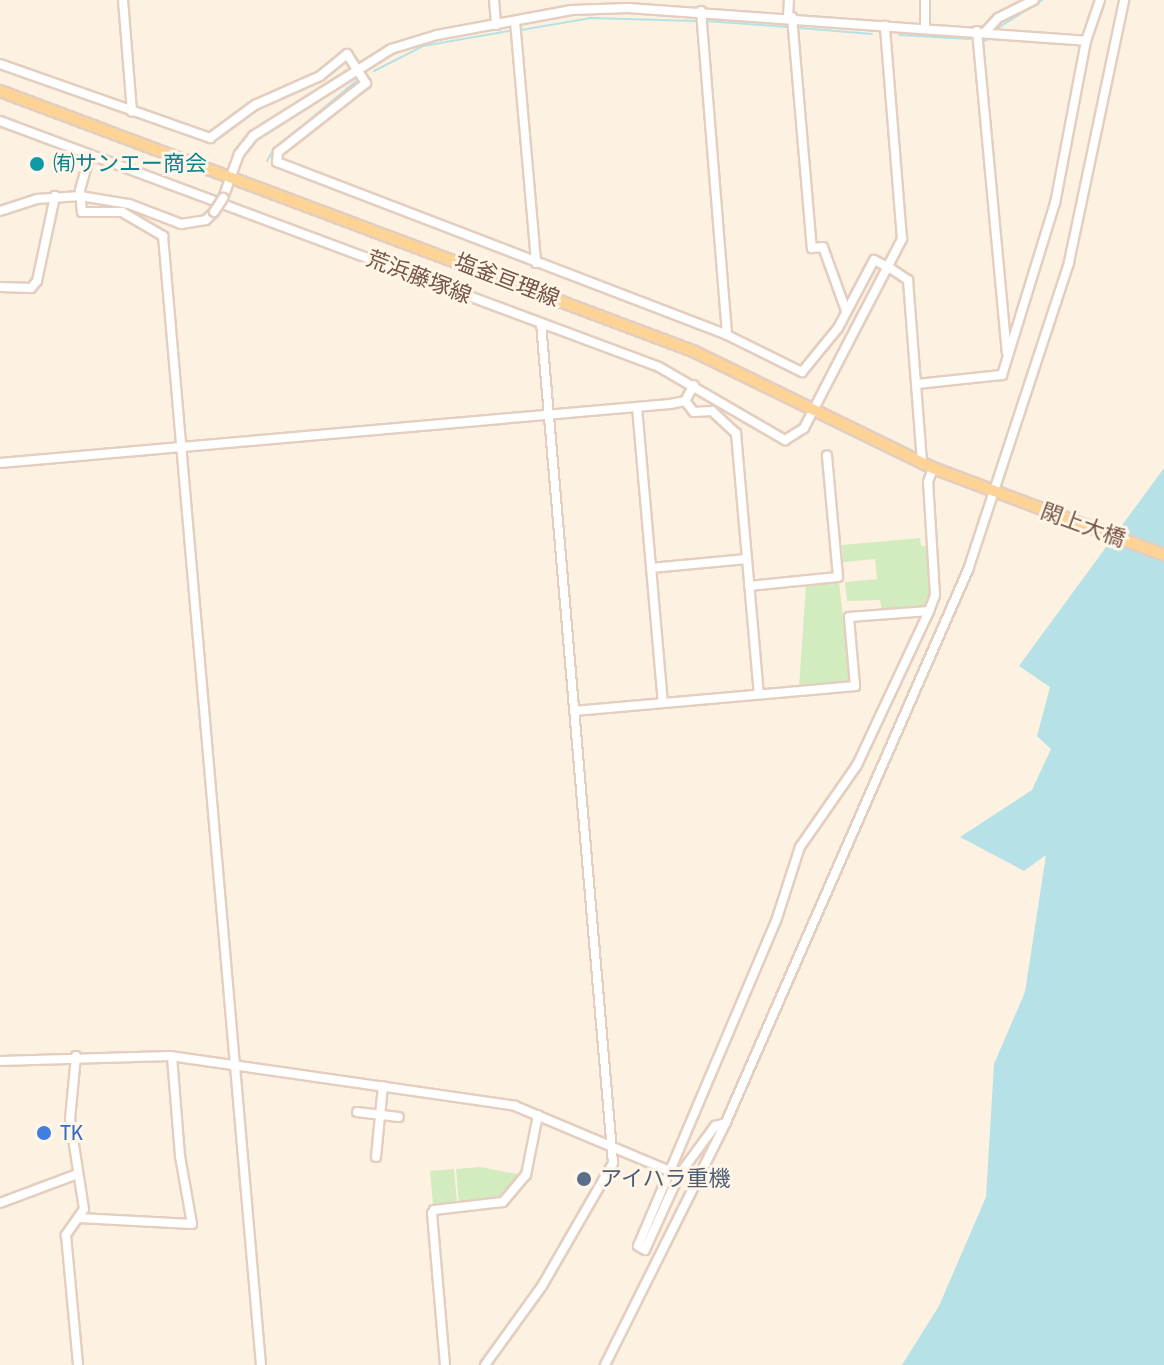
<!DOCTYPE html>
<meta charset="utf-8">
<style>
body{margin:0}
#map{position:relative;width:1164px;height:1365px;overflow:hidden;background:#fdf1e1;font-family:"Archivo Narrow","Noto Sans JP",sans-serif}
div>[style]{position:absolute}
.green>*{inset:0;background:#d2ebbf;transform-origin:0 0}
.water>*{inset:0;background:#b5e1e7}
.stream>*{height:2px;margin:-1px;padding:0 1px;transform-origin:1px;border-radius:1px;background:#b5e1e7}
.roads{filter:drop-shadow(2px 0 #e3cebf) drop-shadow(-2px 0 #e3cebf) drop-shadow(0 2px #e3cebf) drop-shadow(0 -2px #e3cebf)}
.minor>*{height:8px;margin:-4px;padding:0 4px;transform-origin:4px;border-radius:4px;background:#fff}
.major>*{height:10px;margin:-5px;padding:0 5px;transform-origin:5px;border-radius:5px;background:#fed496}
.bridges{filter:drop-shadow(2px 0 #e3cebf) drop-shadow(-2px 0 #e3cebf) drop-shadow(0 2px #e3cebf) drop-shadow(0 -2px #e3cebf)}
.minor-bridge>*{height:8px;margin:-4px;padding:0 4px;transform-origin:4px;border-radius:4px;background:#fff}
.dots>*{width:22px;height:22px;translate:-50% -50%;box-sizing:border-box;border:4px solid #fff5e8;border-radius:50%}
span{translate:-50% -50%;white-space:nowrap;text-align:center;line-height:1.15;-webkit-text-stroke:6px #fff5e8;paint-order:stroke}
.culture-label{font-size:22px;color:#0d838f}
.left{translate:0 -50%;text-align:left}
.street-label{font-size:22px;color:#755547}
.shop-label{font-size:22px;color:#366cbe}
.service-label{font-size:22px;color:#4e5e75}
</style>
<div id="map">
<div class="green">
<i style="clip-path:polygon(920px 538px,921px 546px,926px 546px,931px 590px,926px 607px,882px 611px,880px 600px,847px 601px,845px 582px,877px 579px,875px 559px,843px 562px,842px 545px)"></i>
<i style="clip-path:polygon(839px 583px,851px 683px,799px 688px,806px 585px)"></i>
<i style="clip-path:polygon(480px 1167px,522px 1175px,502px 1198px,459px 1205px,456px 1169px)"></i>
<i style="left:454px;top:1169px;width:37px;height:24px;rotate:85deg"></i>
</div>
<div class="water">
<i style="clip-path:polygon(1164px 468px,1164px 1365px,902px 1365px,939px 1306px,986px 1197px,994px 1064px,1025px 992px,1046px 855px,1024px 871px,960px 837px,1032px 790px,1051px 749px,1037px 736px,1050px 687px,1019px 666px)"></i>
</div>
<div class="stream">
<i style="left:706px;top:21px;width:81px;rotate:4.2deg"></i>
<i style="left:800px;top:28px;width:72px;rotate:4.8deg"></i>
<i style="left:998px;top:28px;width:52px;rotate:-32.5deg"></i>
<i style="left:521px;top:30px;width:71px;rotate:-9.7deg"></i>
<i style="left:591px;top:18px;width:105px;rotate:1.6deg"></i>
<i style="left:899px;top:35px;width:71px;rotate:3.2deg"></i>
<i style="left:984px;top:41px;width:6px;rotate:-18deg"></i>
<i style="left:374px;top:71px;width:55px;rotate:-27deg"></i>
<i style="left:423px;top:46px;width:87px;rotate:-9.9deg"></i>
<i style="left:267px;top:161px;width:13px;rotate:-61deg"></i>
<i style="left:273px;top:150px;width:107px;rotate:-39.7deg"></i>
</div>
<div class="roads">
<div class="minor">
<i style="left:123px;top:0;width:112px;rotate:85.4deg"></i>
<i style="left:494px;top:0;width:25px;rotate:85deg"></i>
<i style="left:925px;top:0;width:28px;rotate:90deg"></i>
<i style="left:701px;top:11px;width:325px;rotate:85.4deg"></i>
<i style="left:727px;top:335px;width:84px;rotate:26.3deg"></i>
<i style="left:802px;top:372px;width:57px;rotate:-50.7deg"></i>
<i style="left:838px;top:328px;width:77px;rotate:-62.1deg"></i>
<i style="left:874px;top:260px;width:18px;rotate:27deg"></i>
<i style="left:890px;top:268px;width:22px;rotate:34deg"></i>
<i style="left:908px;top:280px;width:184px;rotate:85.6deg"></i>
<i style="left:788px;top:17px;width:17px;rotate:-87deg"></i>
<i style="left:792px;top:17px;width:232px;rotate:85.1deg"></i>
<i style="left:812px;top:248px;width:11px;rotate:-5deg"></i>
<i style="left:823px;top:247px;width:68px;rotate:70.2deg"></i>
<i style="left:515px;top:21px;width:243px;rotate:85deg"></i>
<i style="left:977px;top:31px;width:323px;rotate:84.7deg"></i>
<i style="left:985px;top:32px;width:19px;rotate:-47deg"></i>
<i style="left:998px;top:18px;width:40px;rotate:-26.6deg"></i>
<i style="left:1086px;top:41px;width:43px;rotate:-71.1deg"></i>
<i style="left:0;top:64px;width:223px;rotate:19.4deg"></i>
<i style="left:210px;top:138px;width:56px;rotate:-36.3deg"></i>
<i style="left:255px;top:105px;width:71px;rotate:-24deg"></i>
<i style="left:320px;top:76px;width:35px;rotate:-39deg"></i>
<i style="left:347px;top:54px;width:35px;rotate:57deg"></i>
<i style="left:366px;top:83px;width:112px;rotate:141.9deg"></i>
<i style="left:278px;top:152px;width:10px;rotate:96deg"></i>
<i style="left:277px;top:162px;width:482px;rotate:21deg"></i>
<i style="left:0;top:121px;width:703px;rotate:20.47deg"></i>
<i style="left:659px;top:367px;width:146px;rotate:30.1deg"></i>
<i style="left:785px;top:440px;width:22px;rotate:-32deg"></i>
<i style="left:804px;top:428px;width:213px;rotate:-62.6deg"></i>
<i style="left:902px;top:239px;width:214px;rotate:-94.6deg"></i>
<i style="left:90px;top:155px;width:36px;rotate:106deg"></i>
<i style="left:80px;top:190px;width:22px;rotate:85deg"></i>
<i style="left:82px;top:212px;width:40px"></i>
<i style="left:122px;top:212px;width:48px;rotate:30.3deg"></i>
<i style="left:163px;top:236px;width:1133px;rotate:85.04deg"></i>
<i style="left:223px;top:198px;width:47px;rotate:-70deg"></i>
<i style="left:239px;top:154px;width:23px;rotate:-52deg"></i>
<i style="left:253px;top:136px;width:163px;rotate:-32.2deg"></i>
<i style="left:391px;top:49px;width:48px;rotate:-16.9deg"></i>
<i style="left:437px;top:35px;width:137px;rotate:-10.5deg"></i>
<i style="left:572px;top:10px;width:56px;rotate:-2deg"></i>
<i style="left:628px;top:8px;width:459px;rotate:4.1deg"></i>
<i style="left:1086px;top:41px;width:165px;rotate:100.8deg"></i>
<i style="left:1055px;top:203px;width:180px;rotate:107.1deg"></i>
<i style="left:1002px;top:375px;width:86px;rotate:174deg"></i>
<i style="left:0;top:211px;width:39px;rotate:-18deg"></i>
<i style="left:37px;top:199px;width:43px;rotate:-4deg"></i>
<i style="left:80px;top:196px;width:50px;rotate:9.3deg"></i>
<i style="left:129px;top:204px;width:56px;rotate:21deg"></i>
<i style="left:181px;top:224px;width:25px;rotate:-9deg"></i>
<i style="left:206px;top:220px;width:11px;rotate:-45deg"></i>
<i style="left:0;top:287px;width:31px;rotate:2deg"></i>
<i style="left:31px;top:288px;width:9px;rotate:-49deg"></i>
<i style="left:37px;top:281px;width:87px;rotate:-78deg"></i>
<i style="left:685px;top:401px;width:14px;rotate:51deg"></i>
<i style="left:694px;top:412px;width:18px;rotate:-3deg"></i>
<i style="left:712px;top:411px;width:33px;rotate:43deg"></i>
<i style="left:736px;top:433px;width:262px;rotate:85deg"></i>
<i style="left:637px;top:407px;width:296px;rotate:85deg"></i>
<i style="left:0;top:463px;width:673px;rotate:-5.03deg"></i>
<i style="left:670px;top:404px;width:15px;rotate:-11deg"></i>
<i style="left:685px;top:401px;width:18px;rotate:-61deg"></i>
<i style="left:651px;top:568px;width:96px;rotate:-5.4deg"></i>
<i style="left:749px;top:586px;width:89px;rotate:-5.8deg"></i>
<i style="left:838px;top:577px;width:122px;rotate:-95.2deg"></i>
<i style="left:575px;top:711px;width:281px;rotate:-5.1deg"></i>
<i style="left:855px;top:686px;width:69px;rotate:-95deg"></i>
<i style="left:849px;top:617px;width:80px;rotate:-4.3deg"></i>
<i style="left:929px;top:611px;width:17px;rotate:-69deg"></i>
<i style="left:935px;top:595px;width:113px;rotate:-93.5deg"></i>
<i style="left:928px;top:482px;width:15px;rotate:-70deg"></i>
<i style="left:76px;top:1056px;width:63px;rotate:95.4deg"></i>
<i style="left:70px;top:1119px;width:91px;rotate:81.2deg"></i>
<i style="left:84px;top:1209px;width:32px;rotate:125deg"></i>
<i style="left:66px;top:1235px;width:131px;rotate:84.7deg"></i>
<i style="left:0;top:1061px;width:170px;rotate:-1.7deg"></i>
<i style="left:170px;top:1056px;width:349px;rotate:8.2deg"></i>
<i style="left:515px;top:1106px;width:178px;rotate:22.8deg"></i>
<i style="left:679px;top:1175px;width:61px;rotate:-53.7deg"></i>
<i style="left:715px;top:1126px;width:11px;rotate:-15deg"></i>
<i style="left:357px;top:1112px;width:42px;rotate:6.8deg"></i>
<i style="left:376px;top:1157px;width:71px;rotate:-84.4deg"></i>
<i style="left:679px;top:1175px;width:82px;rotate:114.4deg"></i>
<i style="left:645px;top:1250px;width:8px;rotate:-150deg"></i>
<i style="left:638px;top:1246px;width:356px;rotate:-67deg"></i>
<i style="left:777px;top:918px;width:75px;rotate:-72.1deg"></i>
<i style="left:800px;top:847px;width:100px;rotate:-55.2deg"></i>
<i style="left:857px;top:765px;width:170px;rotate:-64.9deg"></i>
<i style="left:0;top:1203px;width:82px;rotate:-20.6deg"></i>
<i style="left:79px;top:1218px;width:113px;rotate:3deg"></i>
<i style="left:192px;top:1224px;width:69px;rotate:-100deg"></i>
<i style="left:180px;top:1156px;width:99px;rotate:-94.6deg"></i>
<i style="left:445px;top:1365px;width:152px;rotate:-94.9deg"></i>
<i style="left:432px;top:1214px;width:4px;rotate:-63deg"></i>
<i style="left:434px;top:1210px;width:69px;rotate:-6.6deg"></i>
<i style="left:503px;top:1202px;width:35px;rotate:-50deg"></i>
<i style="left:526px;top:1175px;width:61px;rotate:-78.7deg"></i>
<i style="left:485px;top:1365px;width:97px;rotate:-54.2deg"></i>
<i style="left:542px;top:1286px;width:142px;rotate:-60deg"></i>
<i style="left:613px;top:1163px;width:842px;rotate:-94.9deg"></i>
<i style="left:605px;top:1365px;width:271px;rotate:-63.5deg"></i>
<i style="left:726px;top:1122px;width:603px;rotate:-66.33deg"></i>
<i style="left:968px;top:570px;width:324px;rotate:-71.8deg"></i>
<i style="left:1069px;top:262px;width:268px;rotate:-78.1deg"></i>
</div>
<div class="major">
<i style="left:0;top:91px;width:740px;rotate:20.57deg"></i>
<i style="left:693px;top:351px;width:267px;rotate:26deg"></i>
<i style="left:933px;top:468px;width:247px;rotate:20.6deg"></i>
</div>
</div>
<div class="bridges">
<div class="minor-bridge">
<i style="left:214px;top:212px;width:17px;rotate:-57deg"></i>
</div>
</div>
<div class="dots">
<i style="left:37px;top:164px;background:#0f9aa8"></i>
<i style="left:44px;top:1133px;background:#3f7fe0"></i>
<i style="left:584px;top:1179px;background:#5c6f8a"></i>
</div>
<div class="culture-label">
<span class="left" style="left:53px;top:164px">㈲サンエー商会</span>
</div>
<div class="street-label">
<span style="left:419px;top:277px;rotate:21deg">荒浜藤塚線</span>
<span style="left:507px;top:280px;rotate:21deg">塩釜亘理線</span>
<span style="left:1083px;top:525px;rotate:20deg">閖上大橋</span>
</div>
<div class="shop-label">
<span class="left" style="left:60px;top:1133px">TK</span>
</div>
<div class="service-label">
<span class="left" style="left:600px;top:1179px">アイハラ重機</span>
</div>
</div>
